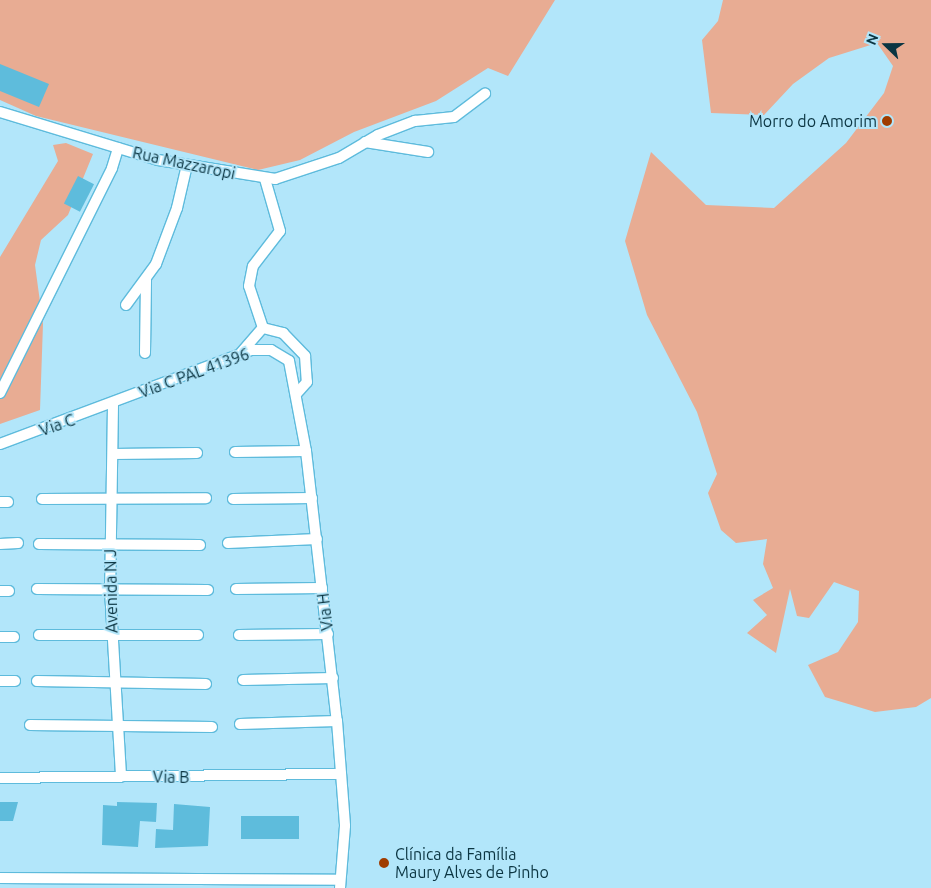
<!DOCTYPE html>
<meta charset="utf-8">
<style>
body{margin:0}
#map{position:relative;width:931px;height:888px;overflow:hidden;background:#b2e6fa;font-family:Ubuntu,sans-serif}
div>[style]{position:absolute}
.green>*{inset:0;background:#e8ac93}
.building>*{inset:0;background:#5ebcdc;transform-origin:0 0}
.roads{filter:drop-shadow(1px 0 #5ebbdc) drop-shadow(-1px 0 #5ebbdc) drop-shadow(0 1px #5ebbdc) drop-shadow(0 -1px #5ebbdc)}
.minor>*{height:10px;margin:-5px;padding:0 5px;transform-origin:5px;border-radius:5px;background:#fff}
.dots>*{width:14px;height:14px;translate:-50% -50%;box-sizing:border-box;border:2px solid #b2e6fa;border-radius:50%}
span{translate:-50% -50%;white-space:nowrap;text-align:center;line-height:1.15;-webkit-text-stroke:4px #b2e6fa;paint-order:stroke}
.poi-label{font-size:16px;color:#0b3542}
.right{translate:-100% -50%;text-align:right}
.left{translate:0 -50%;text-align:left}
.street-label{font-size:16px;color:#0b3542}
.north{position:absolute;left:861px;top:20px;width:50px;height:50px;-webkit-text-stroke:4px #b2e6fa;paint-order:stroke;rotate:292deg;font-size:14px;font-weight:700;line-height:20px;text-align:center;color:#0b3542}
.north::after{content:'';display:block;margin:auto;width:18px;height:22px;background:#0b3542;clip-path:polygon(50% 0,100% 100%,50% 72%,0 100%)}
</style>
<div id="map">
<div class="green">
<i style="clip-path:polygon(0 0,555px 0,508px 76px,488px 68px,436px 101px,354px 132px,300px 160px,258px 170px,36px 116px,0 100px)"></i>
<i style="clip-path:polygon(723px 0,931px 0,931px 698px,916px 707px,875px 712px,825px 697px,808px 665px,838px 652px,858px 622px,859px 591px,834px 582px,809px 618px,797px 616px,790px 589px,776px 653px,747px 633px,767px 615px,753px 600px,773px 588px,763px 564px,767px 539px,736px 543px,721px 530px,708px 493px,717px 474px,697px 412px,647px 315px,625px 241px,651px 152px,706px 205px,774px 208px,846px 143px,884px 93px,893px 66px,877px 43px,829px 58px,793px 84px,764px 115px,711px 113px,702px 40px,718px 21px)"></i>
<i style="clip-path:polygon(66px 143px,93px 154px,68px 215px,41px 240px,35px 265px,43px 324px,40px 410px,0 424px,0 257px,58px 161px,53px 145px)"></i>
</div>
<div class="building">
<i style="clip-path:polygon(0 64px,49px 84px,39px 107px,0 91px)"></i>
<i style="left:78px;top:176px;width:18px;height:31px;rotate:27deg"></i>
<i style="clip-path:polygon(0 802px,18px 802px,13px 821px,0 821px)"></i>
<i style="clip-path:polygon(117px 802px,157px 803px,156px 822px,140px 821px,138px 847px,102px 845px,103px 805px,117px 806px)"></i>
<i style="clip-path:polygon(174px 804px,210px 807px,208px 846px,155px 848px,156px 829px,173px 830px)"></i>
<i style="left:241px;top:816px;width:58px;height:23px"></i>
</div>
<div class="roads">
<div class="minor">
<i style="left:0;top:112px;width:165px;rotate:16.9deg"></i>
<i style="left:158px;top:160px;width:119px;rotate:9.2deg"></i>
<i style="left:275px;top:179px;width:67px;rotate:-18.2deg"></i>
<i style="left:339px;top:158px;width:45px;rotate:-30.5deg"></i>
<i style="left:378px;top:135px;width:40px;rotate:-21deg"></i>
<i style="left:415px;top:121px;width:39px;rotate:-6deg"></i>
<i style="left:454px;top:117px;width:39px;rotate:-37deg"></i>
<i style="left:365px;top:142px;width:64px;rotate:9deg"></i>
<i style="left:126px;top:305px;width:51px;rotate:-53.8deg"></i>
<i style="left:156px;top:264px;width:60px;rotate:-69.4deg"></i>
<i style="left:177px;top:208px;width:44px;rotate:-76.9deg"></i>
<i style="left:263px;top:328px;width:21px;rotate:14deg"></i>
<i style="left:283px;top:333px;width:32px;rotate:46deg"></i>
<i style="left:305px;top:356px;width:26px;rotate:86deg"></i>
<i style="left:307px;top:382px;width:15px;rotate:132deg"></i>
<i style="left:145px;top:353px;width:73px;rotate:-89.2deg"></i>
<i style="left:240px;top:354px;width:35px;rotate:-49deg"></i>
<i style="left:263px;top:328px;width:44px;rotate:-108.4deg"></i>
<i style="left:249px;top:286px;width:20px;rotate:-79deg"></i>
<i style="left:253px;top:266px;width:44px;rotate:-52.4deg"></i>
<i style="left:280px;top:231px;width:54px;rotate:-106.1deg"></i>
<i style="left:0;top:393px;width:251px;rotate:-63.5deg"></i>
<i style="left:112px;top:168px;width:21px;rotate:-73deg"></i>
<i style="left:113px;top:405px;width:185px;rotate:90.9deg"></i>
<i style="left:110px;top:590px;width:187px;rotate:86.6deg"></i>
<i style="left:0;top:444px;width:268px;rotate:-20.5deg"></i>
<i style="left:251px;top:350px;width:20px"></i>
<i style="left:271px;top:350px;width:21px;rotate:31deg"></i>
<i style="left:289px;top:361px;width:92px;rotate:79.3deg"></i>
<i style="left:306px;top:451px;width:272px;rotate:83.5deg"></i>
<i style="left:337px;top:721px;width:105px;rotate:85.6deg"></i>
<i style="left:345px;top:826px;width:62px;rotate:94.6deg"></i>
<i style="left:235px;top:452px;width:71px;rotate:-0.8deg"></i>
<i style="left:113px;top:454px;width:84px;rotate:-0.7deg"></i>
<i style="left:42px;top:499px;width:164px;rotate:-0.3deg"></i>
<i style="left:233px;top:499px;width:79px;rotate:-0.7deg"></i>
<i style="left:0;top:502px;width:8px"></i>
<i style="left:228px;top:543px;width:89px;rotate:-2.6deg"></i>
<i style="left:0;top:544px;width:18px;rotate:-3deg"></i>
<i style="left:39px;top:544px;width:161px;rotate:0.4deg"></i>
<i style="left:37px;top:589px;width:171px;rotate:0.3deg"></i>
<i style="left:236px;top:589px;width:86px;rotate:-0.7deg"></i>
<i style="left:0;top:591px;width:9px"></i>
<i style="left:39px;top:635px;width:159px"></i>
<i style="left:239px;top:635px;width:89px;rotate:-0.6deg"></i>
<i style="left:0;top:637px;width:14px"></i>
<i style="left:243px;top:680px;width:90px;rotate:-1.3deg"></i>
<i style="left:0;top:681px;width:15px"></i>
<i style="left:37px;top:681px;width:169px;rotate:1deg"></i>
<i style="left:240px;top:724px;width:97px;rotate:-1.8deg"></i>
<i style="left:30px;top:725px;width:182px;rotate:0.6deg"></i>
<i style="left:0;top:778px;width:341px;rotate:-0.7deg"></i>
<i style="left:0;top:878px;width:340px;rotate:0.3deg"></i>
</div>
</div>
<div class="dots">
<i style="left:887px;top:121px;background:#9f3c00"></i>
<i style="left:384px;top:863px;background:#9f3c00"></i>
</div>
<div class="poi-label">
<span class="right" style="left:877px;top:121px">Morro do Amorim</span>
<span class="left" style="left:395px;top:863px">Clínica da Família<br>Maury Alves de Pinho</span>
</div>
<div class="street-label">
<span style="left:184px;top:163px;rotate:12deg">Rua Mazzaropi</span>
<span style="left:194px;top:373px;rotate:-20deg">Via C PAL 41396</span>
<span style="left:57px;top:425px;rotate:-19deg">Via C</span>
<span style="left:111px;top:591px;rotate:-91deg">Avenida N J</span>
<span style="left:325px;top:612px;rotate:-97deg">Via H</span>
<span style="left:171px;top:777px;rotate:1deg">Via B</span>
</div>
<div class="north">N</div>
</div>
